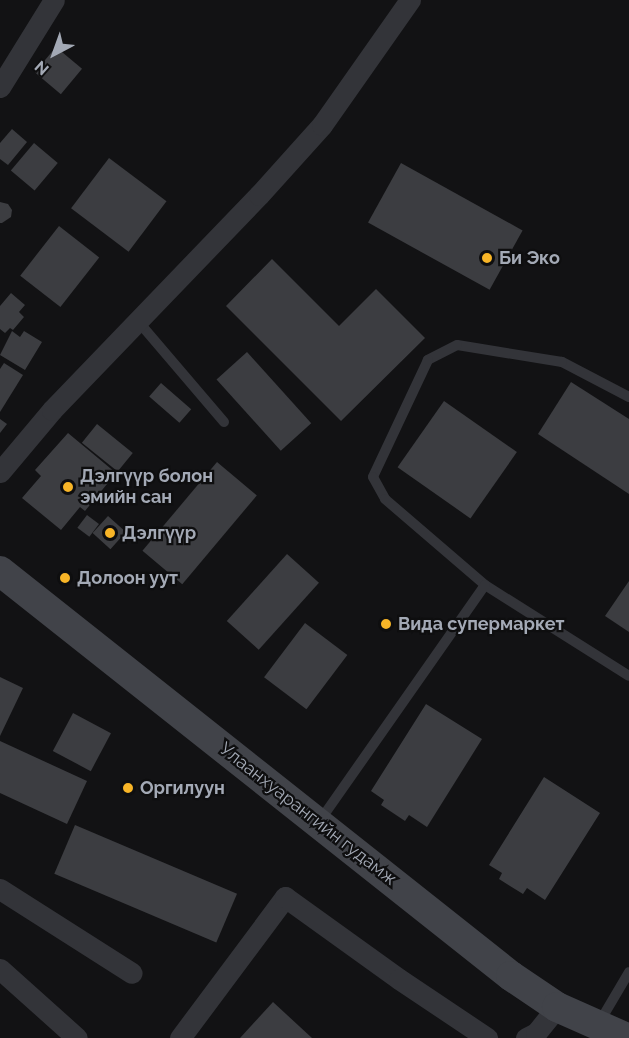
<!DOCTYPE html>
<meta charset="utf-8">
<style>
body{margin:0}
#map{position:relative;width:629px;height:1038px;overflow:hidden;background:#121214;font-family:Raleway,sans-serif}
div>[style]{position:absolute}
.building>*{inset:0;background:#3c3d41;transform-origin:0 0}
.lane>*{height:10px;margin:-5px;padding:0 5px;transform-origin:5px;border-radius:5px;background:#333439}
.street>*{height:21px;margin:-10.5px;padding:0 10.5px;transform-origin:10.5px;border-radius:10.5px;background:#333439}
.secondary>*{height:30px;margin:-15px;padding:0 15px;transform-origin:15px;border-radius:15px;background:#414349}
.dots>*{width:16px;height:16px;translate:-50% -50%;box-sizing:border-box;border:3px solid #0e0e0f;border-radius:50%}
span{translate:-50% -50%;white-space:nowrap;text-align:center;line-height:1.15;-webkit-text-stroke:4.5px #0e0e0f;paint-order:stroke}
.poi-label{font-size:18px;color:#a3a9b5;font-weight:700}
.left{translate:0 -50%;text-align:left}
.street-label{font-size:18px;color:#a3a9b5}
.north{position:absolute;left:24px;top:24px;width:60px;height:60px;-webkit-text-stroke:4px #0e0e0f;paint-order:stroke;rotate:221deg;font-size:16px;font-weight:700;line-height:24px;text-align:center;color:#a3a9b5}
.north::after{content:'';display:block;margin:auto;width:21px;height:27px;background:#a3a9b5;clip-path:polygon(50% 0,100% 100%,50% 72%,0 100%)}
</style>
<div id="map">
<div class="building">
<i style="left:56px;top:47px;width:34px;height:33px;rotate:40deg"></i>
<i style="clip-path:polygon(12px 129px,27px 142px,8px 165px,0 159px,0 143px)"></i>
<i style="left:34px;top:143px;width:31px;height:36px;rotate:40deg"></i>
<i style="left:109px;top:158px;width:72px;height:63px;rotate:37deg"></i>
<i style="left:401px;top:163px;width:139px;height:68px;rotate:29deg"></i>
<i style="clip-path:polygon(0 202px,8px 204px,12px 210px,11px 217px,2px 223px,0 223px)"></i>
<i style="left:59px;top:226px;width:51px;height:63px;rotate:38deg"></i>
<i style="clip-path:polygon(272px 259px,339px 326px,376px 289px,425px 338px,341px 421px,226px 306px)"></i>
<i style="clip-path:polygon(11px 293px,25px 305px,19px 312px,24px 317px,13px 330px,10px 328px,5px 333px,0 329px,0 306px)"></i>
<i style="clip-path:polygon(12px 331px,20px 337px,24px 331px,42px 342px,25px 370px,0 355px)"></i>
<i style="left:247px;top:352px;width:96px;height:41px;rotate:48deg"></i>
<i style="clip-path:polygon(4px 363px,23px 375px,0 412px,0 369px)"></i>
<i style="clip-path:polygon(571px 382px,629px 419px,629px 494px,538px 434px)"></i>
<i style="left:161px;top:383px;width:40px;height:18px;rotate:41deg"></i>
<i style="left:444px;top:401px;width:89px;height:81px;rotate:35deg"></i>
<i style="clip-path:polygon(0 419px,7px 424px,0 433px)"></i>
<i style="left:97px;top:424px;width:46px;height:24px;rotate:39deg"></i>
<i style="clip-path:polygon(68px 433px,116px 473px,85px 511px,80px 507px,61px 530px,22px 498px,41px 476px,35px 470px)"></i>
<i style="left:217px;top:462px;width:52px;height:116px;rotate:40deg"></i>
<i style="left:87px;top:515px;width:15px;height:16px;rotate:37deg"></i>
<i style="left:108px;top:516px;width:24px;height:23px;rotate:42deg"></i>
<i style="left:287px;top:554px;width:43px;height:90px;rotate:42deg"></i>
<i style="clip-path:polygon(629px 581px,629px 632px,605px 616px)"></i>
<i style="left:305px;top:623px;width:53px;height:68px;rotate:37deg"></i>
<i style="clip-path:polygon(0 677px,23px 688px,0 736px)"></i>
<i style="clip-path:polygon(426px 704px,482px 739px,427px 827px,409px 815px,405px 821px,381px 805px,384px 800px,371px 791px)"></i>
<i style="left:73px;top:713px;width:43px;height:43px;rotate:28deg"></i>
<i style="clip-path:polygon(0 741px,87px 781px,67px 824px,0 793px)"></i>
<i style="clip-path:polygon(544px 777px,600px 813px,545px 900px,527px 888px,523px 894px,499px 879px,502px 873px,489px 865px)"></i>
<i style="left:75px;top:825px;width:176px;height:53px;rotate:23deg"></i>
<i style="clip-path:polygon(273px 1002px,312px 1038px,240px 1038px)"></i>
</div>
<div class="lane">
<i style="left:137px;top:320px;width:134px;rotate:49.5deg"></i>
<i style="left:629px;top:397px;width:76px;rotate:-152.4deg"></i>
<i style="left:562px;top:362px;width:106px;rotate:-170.8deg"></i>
<i style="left:457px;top:345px;width:33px;rotate:153deg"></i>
<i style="left:428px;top:360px;width:129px;rotate:115.2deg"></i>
<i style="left:373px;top:477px;width:25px;rotate:61deg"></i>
<i style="left:385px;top:499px;width:132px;rotate:40.7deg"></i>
<i style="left:485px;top:585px;width:170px;rotate:32.3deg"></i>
<i style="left:319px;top:822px;width:289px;rotate:-55deg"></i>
<i style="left:599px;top:1023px;width:59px;rotate:-59.5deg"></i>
</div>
<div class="street">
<i style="left:0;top:87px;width:102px;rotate:-58.2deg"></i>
<i style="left:0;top:472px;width:81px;rotate:-50deg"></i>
<i style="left:52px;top:410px;width:298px;rotate:-46.1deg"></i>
<i style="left:259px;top:195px;width:94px;rotate:-48deg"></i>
<i style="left:322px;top:125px;width:153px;rotate:-54.9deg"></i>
<i style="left:0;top:889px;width:156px;rotate:32.5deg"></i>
<i style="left:0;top:969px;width:103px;rotate:41.9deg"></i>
<i style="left:180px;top:1038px;width:176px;rotate:-53.3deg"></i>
<i style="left:285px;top:897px;width:140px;rotate:35.7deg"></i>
<i style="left:399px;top:979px;width:106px;rotate:33.8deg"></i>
<i style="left:526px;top:1038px;width:11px;rotate:-27deg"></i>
<i style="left:536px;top:1033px;width:33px;rotate:-51deg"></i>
</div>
<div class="secondary">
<i style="left:0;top:571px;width:652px;rotate:38.4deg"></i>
<i style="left:511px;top:976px;width:55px;rotate:34deg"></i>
<i style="left:557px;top:1007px;width:77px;rotate:23.9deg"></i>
</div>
<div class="dots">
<i style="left:487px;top:258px;background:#f8b527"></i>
<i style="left:68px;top:487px;background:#f8b527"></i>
<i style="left:110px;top:533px;background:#f8b527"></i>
<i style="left:65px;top:578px;background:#f8b527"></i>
<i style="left:386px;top:624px;background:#f8b527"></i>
<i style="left:128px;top:788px;background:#f8b527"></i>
</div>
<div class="poi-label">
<span class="left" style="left:499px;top:258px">Би Эко</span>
<span class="left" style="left:80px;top:487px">Дэлгүүр болон<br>эмийн сан</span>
<span class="left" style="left:122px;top:533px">Дэлгүүр</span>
<span class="left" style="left:77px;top:578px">Долоон уут</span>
<span class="left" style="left:398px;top:624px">Вида супермаркет</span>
<span class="left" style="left:140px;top:788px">Оргилуун</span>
</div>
<div class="street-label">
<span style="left:308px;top:814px;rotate:38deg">Улаанхуарангийн гудамж</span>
</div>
<div class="north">N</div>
</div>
